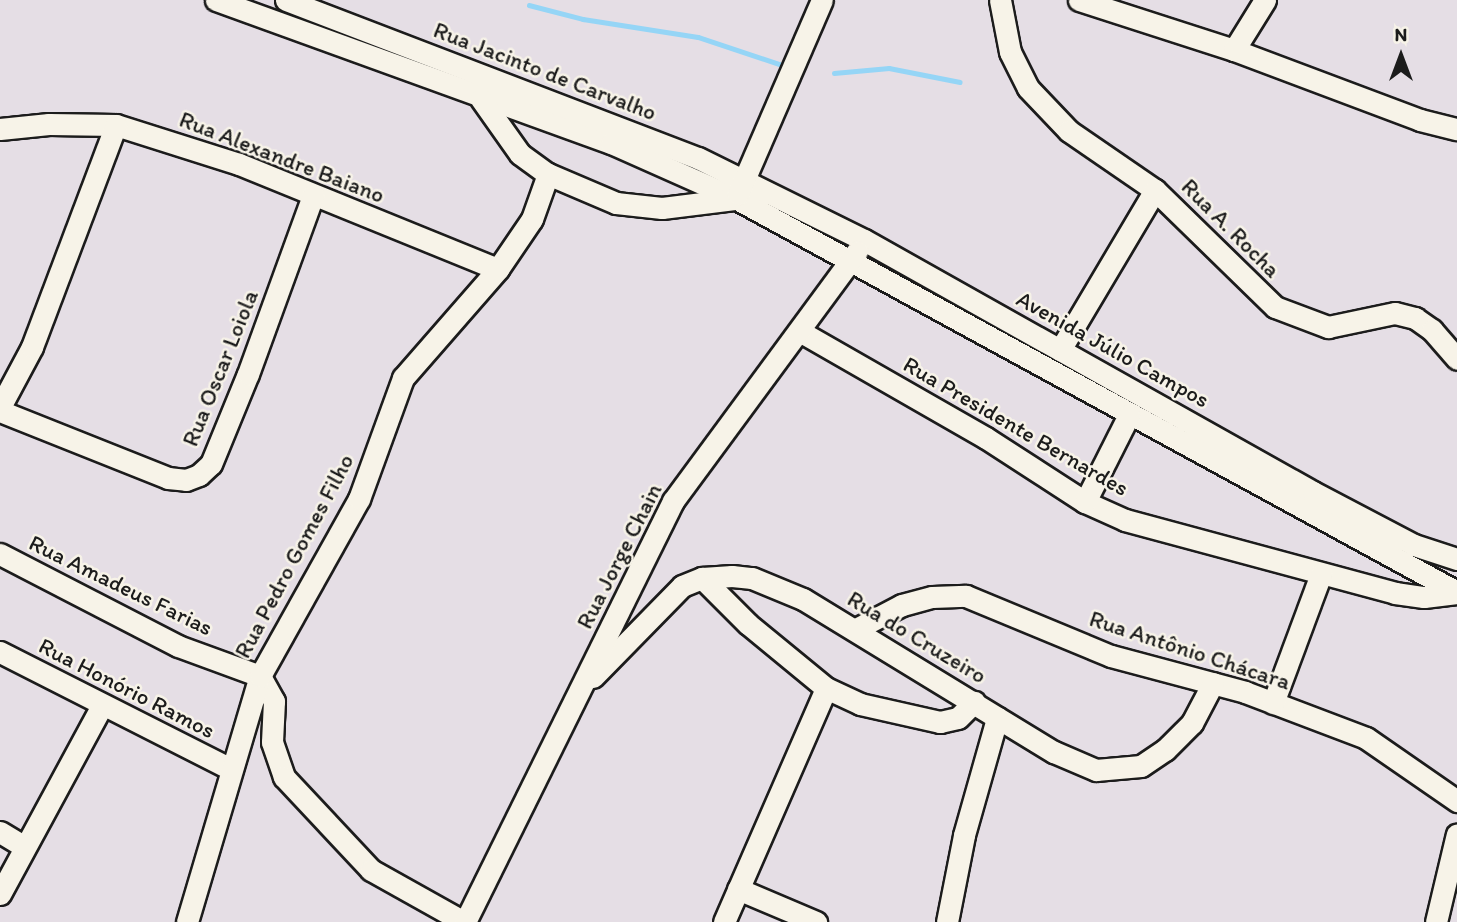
<!DOCTYPE html>
<meta charset="utf-8">
<style>
body{margin:0}
#map{position:relative;width:1457px;height:922px;overflow:hidden;background:#e5dee5;font-family:Itim,sans-serif}
div>[style]{position:absolute}
.stream>*{height:4.5px;margin:-2.25px;padding:0 2.25px;transform-origin:2.25px;border-radius:2.25px;background:#95d5f6}
.roads{filter:drop-shadow(2px 0 #1c1c1c) drop-shadow(-2px 0 #1c1c1c) drop-shadow(0 2px #1c1c1c) drop-shadow(0 -2px #1c1c1c)}
.minor>*{height:21px;margin:-10.5px;padding:0 10.5px;transform-origin:10.5px;border-radius:10.5px;background:#f7f3e8}
span{translate:-50% -50%;white-space:nowrap;text-align:center;line-height:1.15;-webkit-text-stroke:5px #f7f3e8;paint-order:stroke}
.street-label{font-size:23px;color:#1c1c1c}
.north{position:absolute;left:1366px;top:21px;width:70px;height:70px;-webkit-text-stroke:5px #f7f3e8;paint-order:stroke;rotate:0deg;font-size:19px;font-weight:700;line-height:28px;text-align:center;color:#1c1c1c}
.north::after{content:'';display:block;margin:auto;width:24px;height:32px;background:#1c1c1c;clip-path:polygon(50% 0,100% 100%,50% 72%,0 100%)}
</style>
<div id="map">
<div class="stream">
<i style="left:529px;top:5px;width:56px;rotate:14.5deg"></i>
<i style="left:583px;top:19px;width:116px;rotate:8.9deg"></i>
<i style="left:698px;top:37px;width:95px;rotate:18.4deg"></i>
<i style="left:834px;top:73px;width:55px;rotate:-5.2deg"></i>
<i style="left:889px;top:68px;width:72px;rotate:11.2deg"></i>
</div>
<div class="roads">
<div class="minor">
<i style="left:216px;top:0;width:420px;rotate:19.9deg"></i>
<i style="left:611px;top:143px;width:136px;rotate:23.9deg"></i>
<i style="left:735px;top:198px;width:823px;rotate:28.62deg"></i>
<i style="left:286px;top:0;width:441px;rotate:21deg"></i>
<i style="left:698px;top:158px;width:185px;rotate:26.3deg"></i>
<i style="left:864px;top:240px;width:515px;rotate:29.3deg"></i>
<i style="left:1313px;top:492px;width:114px;rotate:27.7deg"></i>
<i style="left:1414px;top:545px;width:45px;rotate:18deg"></i>
<i style="left:1000px;top:0;width:53px;rotate:79.1deg"></i>
<i style="left:1010px;top:52px;width:40px;rotate:63.4deg"></i>
<i style="left:1028px;top:88px;width:59px;rotate:46.4deg"></i>
<i style="left:1069px;top:131px;width:104px;rotate:34.5deg"></i>
<i style="left:1155px;top:190px;width:168px;rotate:44.3deg"></i>
<i style="left:1275px;top:307px;width:57px;rotate:20.7deg"></i>
<i style="left:1328px;top:327px;width:68px;rotate:-11.8deg"></i>
<i style="left:1395px;top:313px;width:21px;rotate:14deg"></i>
<i style="left:1415px;top:318px;width:21px;rotate:35deg"></i>
<i style="left:1432px;top:330px;width:38px;rotate:49deg"></i>
<i style="left:1079px;top:0;width:163px;rotate:17.9deg"></i>
<i style="left:1234px;top:50px;width:199px;rotate:20.6deg"></i>
<i style="left:1420px;top:120px;width:38px;rotate:14deg"></i>
<i style="left:1234px;top:50px;width:59px;rotate:-58.2deg"></i>
<i style="left:481px;top:99px;width:67px;rotate:54.7deg"></i>
<i style="left:520px;top:154px;width:34px;rotate:36deg"></i>
<i style="left:548px;top:174px;width:74px;rotate:23.1deg"></i>
<i style="left:616px;top:203px;width:46px;rotate:6.2deg"></i>
<i style="left:662px;top:208px;width:73px;rotate:-7.1deg"></i>
<i style="left:0;top:129px;width:49px;rotate:-5.8deg"></i>
<i style="left:49px;top:124px;width:67px;rotate:0.9deg"></i>
<i style="left:116px;top:125px;width:129px;rotate:17.6deg"></i>
<i style="left:239px;top:164px;width:279px;rotate:22.1deg"></i>
<i style="left:738px;top:194px;width:211px;rotate:-66.6deg"></i>
<i style="left:801px;top:332px;width:213px;rotate:29.8deg"></i>
<i style="left:986px;top:438px;width:118px;rotate:32.9deg"></i>
<i style="left:1085px;top:502px;width:44px;rotate:24.2deg"></i>
<i style="left:1125px;top:520px;width:280px;rotate:15.1deg"></i>
<i style="left:1395px;top:593px;width:29px;rotate:8deg"></i>
<i style="left:1424px;top:597px;width:33px;rotate:-7deg"></i>
<i style="left:1060px;top:350px;width:186px;rotate:-59.3deg"></i>
<i style="left:0;top:407px;width:68px;rotate:-61.9deg"></i>
<i style="left:32px;top:347px;width:237px;rotate:-69.3deg"></i>
<i style="left:0;top:411px;width:181px;rotate:21.7deg"></i>
<i style="left:168px;top:478px;width:18px;rotate:6deg"></i>
<i style="left:186px;top:480px;width:14px;rotate:-21deg"></i>
<i style="left:199px;top:475px;width:16px;rotate:-43deg"></i>
<i style="left:211px;top:464px;width:97px;rotate:-67.7deg"></i>
<i style="left:248px;top:374px;width:190px;rotate:-70deg"></i>
<i style="left:1085px;top:502px;width:97px;rotate:-63.2deg"></i>
<i style="left:0;top:554px;width:200px;rotate:27.3deg"></i>
<i style="left:178px;top:646px;width:87px;rotate:20.1deg"></i>
<i style="left:260px;top:676px;width:29px;rotate:61deg"></i>
<i style="left:274px;top:701px;width:41px;rotate:92.8deg"></i>
<i style="left:272px;top:742px;width:37px;rotate:71deg"></i>
<i style="left:284px;top:777px;width:127px;rotate:46.9deg"></i>
<i style="left:371px;top:870px;width:107px;rotate:29.2deg"></i>
<i style="left:702px;top:578px;width:65px;rotate:45deg"></i>
<i style="left:748px;top:624px;width:101px;rotate:39.4deg"></i>
<i style="left:826px;top:688px;width:38px;rotate:25deg"></i>
<i style="left:860px;top:704px;width:82px;rotate:12.7deg"></i>
<i style="left:940px;top:722px;width:18px;rotate:-13deg"></i>
<i style="left:958px;top:718px;width:23px;rotate:-45deg"></i>
<i style="left:856px;top:629px;width:52px;rotate:-27.6deg"></i>
<i style="left:902px;top:605px;width:31px;rotate:-15deg"></i>
<i style="left:932px;top:597px;width:34px;rotate:-2deg"></i>
<i style="left:966px;top:596px;width:157px;rotate:22.5deg"></i>
<i style="left:1111px;top:656px;width:139px;rotate:15deg"></i>
<i style="left:1245px;top:692px;width:129px;rotate:20.8deg"></i>
<i style="left:1366px;top:738px;width:111px;rotate:34.7deg"></i>
<i style="left:0;top:652px;width:259px;rotate:26.9deg"></i>
<i style="left:593px;top:677px;width:127px;rotate:-45.6deg"></i>
<i style="left:682px;top:586px;width:22px;rotate:-22deg"></i>
<i style="left:702px;top:578px;width:30px;rotate:-4deg"></i>
<i style="left:732px;top:576px;width:20px;rotate:6deg"></i>
<i style="left:752px;top:578px;width:55px;rotate:22.4deg"></i>
<i style="left:803px;top:599px;width:294px;rotate:31.4deg"></i>
<i style="left:1054px;top:752px;width:46px;rotate:23.2deg"></i>
<i style="left:1096px;top:770px;width:45px;rotate:-5.1deg"></i>
<i style="left:1141px;top:766px;width:29px;rotate:-34deg"></i>
<i style="left:1165px;top:750px;width:38px;rotate:-45deg"></i>
<i style="left:1192px;top:723px;width:45px;rotate:-62.3deg"></i>
<i style="left:1273px;top:703px;width:138px;rotate:-69.6deg"></i>
<i style="left:0;top:832px;width:29px;rotate:31deg"></i>
<i style="left:738px;top:889px;width:85px;rotate:22.9deg"></i>
<i style="left:0;top:894px;width:213px;rotate:-61.6deg"></i>
<i style="left:187px;top:922px;width:257px;rotate:-73.5deg"></i>
<i style="left:260px;top:676px;width:203px;rotate:-60.8deg"></i>
<i style="left:359px;top:499px;width:129px;rotate:-70deg"></i>
<i style="left:403px;top:378px;width:145px;rotate:-48.9deg"></i>
<i style="left:498px;top:269px;width:60px;rotate:-55.8deg"></i>
<i style="left:532px;top:219px;width:48px;rotate:-70.4deg"></i>
<i style="left:465px;top:922px;width:470px;rotate:-63.7deg"></i>
<i style="left:673px;top:501px;width:310px;rotate:-53.6deg"></i>
<i style="left:724px;top:922px;width:255px;rotate:-66.4deg"></i>
<i style="left:947px;top:922px;width:89px;rotate:-78.9deg"></i>
<i style="left:964px;top:835px;width:122px;rotate:-74.2deg"></i>
<i style="left:1436px;top:922px;width:90px;rotate:-76.6deg"></i>
</div>
</div>
<div class="street-label">
<span style="left:545px;top:71px;rotate:21deg">Rua Jacinto de Carvalho</span>
<span style="left:282px;top:157px;rotate:21deg">Rua Alexandre Baiano</span>
<span style="left:1231px;top:228px;rotate:45deg">Rua A. Rocha</span>
<span style="left:1113px;top:349px;rotate:29deg">Avenida Júlio Campos</span>
<span style="left:220px;top:368px;rotate:-68deg">Rua Oscar Loiola</span>
<span style="left:1016px;top:426px;rotate:30deg">Rua Presidente Bernardes</span>
<span style="left:294px;top:556px;rotate:-62deg">Rua Pedro Gomes Filho</span>
<span style="left:619px;top:556px;rotate:-63deg">Rua Jorge Chain</span>
<span style="left:121px;top:585px;rotate:26deg">Rua Amadeus Farias</span>
<span style="left:917px;top:637px;rotate:31deg">Rua do Cruzeiro</span>
<span style="left:1190px;top:650px;rotate:18deg">Rua Antônio Chácara</span>
<span style="left:127px;top:688px;rotate:27deg">Rua Honório Ramos</span>
</div>
<div class="north">N</div>
</div>
